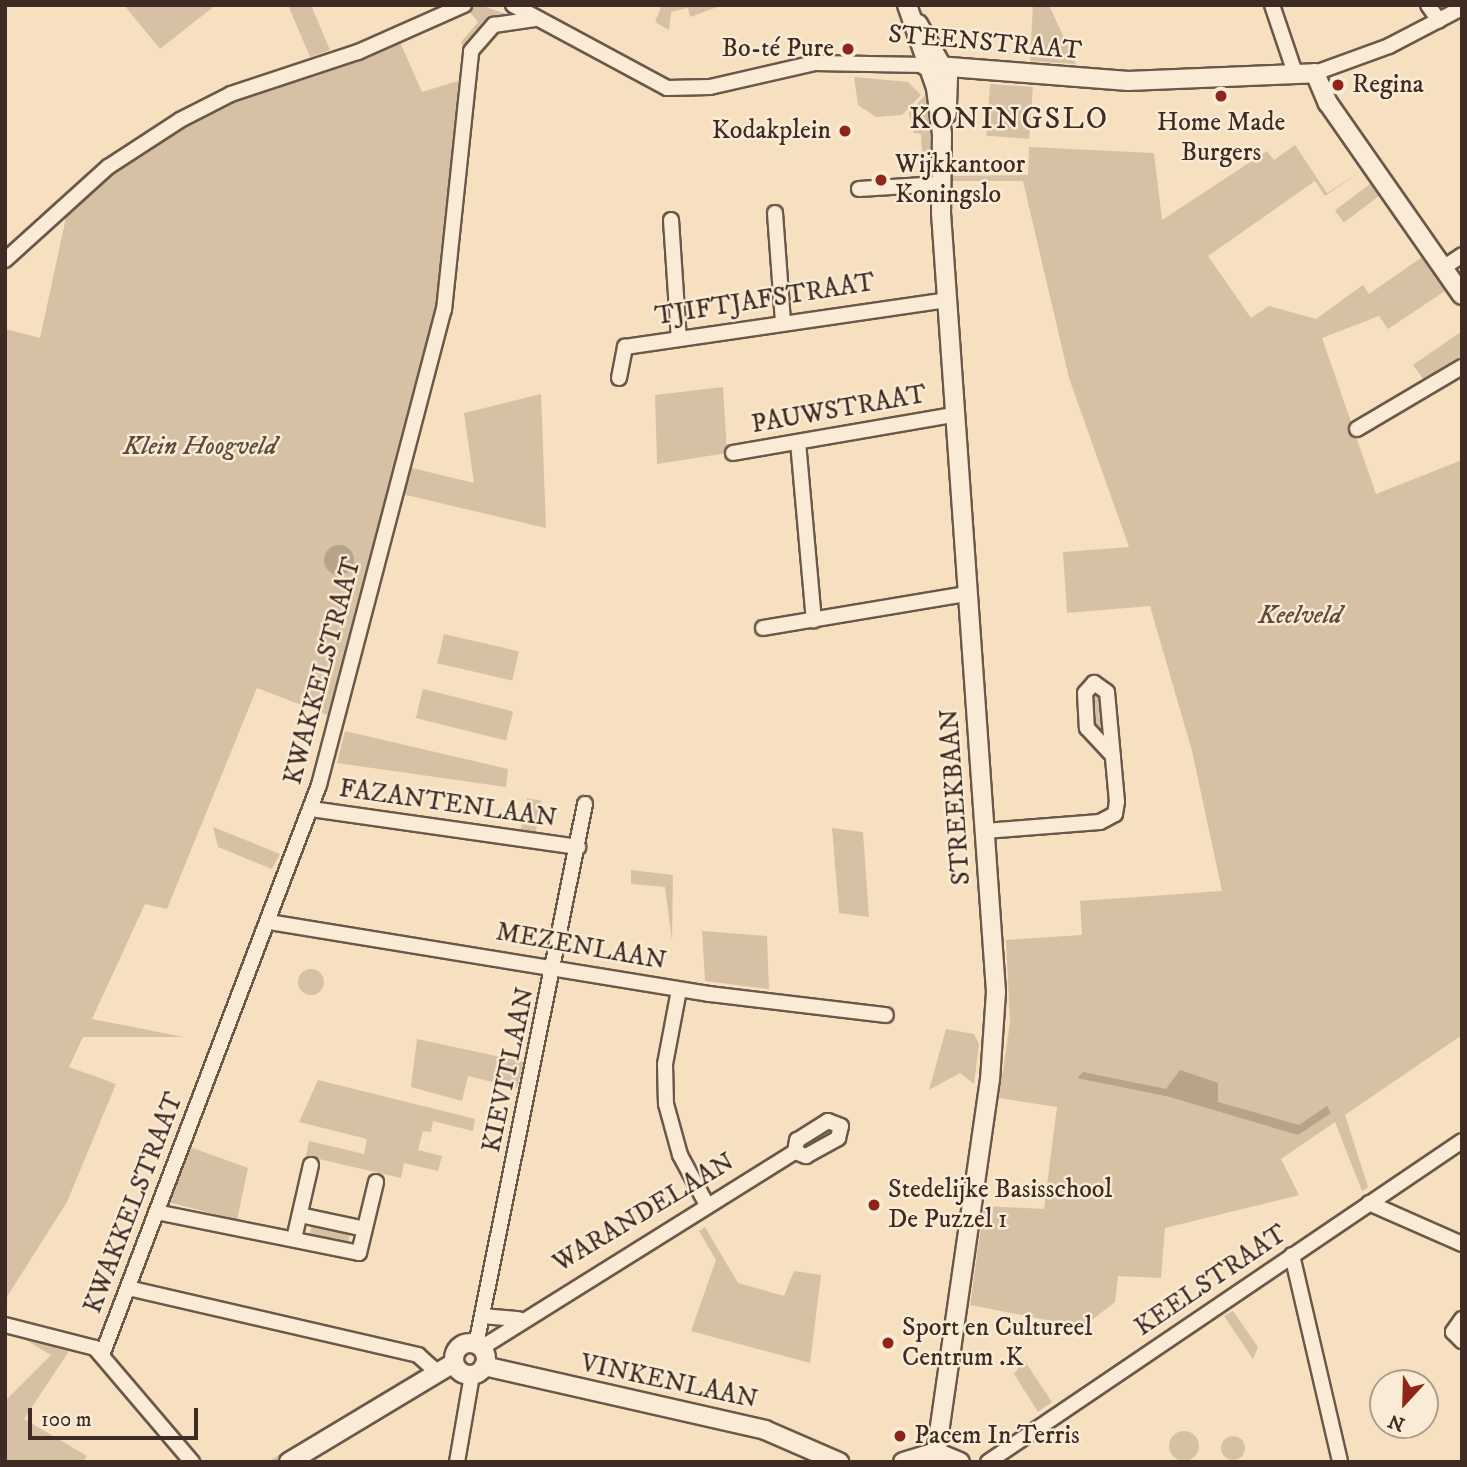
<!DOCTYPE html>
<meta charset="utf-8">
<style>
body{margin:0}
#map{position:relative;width:1467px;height:1467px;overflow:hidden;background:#f6e0bf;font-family:"IM FELL DW Pica",serif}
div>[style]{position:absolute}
.green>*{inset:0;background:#d7c1a4;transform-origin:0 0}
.round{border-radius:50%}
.water>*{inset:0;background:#b7a28a}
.roads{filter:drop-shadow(2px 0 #6c584a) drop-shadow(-2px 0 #6c584a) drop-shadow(0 2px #6c584a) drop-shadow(0 -2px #6c584a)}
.minor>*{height:14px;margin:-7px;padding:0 7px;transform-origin:7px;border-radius:7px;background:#f9ebd5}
.tertiary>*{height:18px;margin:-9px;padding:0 9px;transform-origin:9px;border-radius:9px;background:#f9ebd5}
.tertiary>.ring{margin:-9px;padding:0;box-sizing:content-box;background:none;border:18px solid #f9ebd5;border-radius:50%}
.dots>*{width:19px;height:19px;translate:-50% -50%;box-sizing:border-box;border:4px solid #f9ebd5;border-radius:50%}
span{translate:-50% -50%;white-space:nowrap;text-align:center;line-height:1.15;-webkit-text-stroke:5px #f9ebd5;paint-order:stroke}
.street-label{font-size:26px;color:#3e2b23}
.poi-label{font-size:26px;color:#3e2b23}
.right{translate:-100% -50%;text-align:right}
.left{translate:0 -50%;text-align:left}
.park-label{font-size:26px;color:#5d493d;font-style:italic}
.quarter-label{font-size:30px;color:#3e2b23;letter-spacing:2px}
.frame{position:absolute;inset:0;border:7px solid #3e2b23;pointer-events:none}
.north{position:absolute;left:1369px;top:1369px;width:70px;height:70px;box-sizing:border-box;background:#f9ebd5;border:2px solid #ae9e8e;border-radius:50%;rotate:202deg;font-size:19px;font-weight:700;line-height:28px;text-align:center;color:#3e2b23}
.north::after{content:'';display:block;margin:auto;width:24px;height:32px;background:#8f2418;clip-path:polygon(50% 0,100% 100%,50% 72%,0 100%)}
.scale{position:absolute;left:28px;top:1408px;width:170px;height:32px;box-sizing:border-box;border:4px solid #3e2b23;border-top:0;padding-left:9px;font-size:21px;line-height:24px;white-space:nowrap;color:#3e2b23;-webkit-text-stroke:5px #f9ebd5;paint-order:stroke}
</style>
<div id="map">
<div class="green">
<i style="clip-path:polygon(124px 5px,210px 5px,212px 8px,160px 49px)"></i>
<i style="clip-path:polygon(288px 5px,311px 5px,330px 50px,310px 57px)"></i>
<i style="clip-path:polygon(480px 5px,517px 18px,486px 20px,465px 50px,461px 42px,478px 22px,468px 10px)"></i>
<i style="clip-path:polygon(662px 5px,723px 5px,690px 17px,688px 8px,671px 12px,669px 30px,655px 22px)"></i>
<i style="clip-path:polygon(1033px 5px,1049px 5px,1076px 64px,1030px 61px)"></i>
<i style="clip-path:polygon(400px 42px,422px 92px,458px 81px,450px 250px,427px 373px,395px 464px,339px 688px,330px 716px,257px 688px,167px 909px,145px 904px,92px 1019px,184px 1037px,83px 1037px,69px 1067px,116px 1084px,67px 1202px,5px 1300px,5px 329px,40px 338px,67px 213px,111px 171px,220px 104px)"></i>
<i style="clip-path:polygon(854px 77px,908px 82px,921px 95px,902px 115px,876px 117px,858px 105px)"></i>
<i style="left:990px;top:84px;width:43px;height:52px;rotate:4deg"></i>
<i style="clip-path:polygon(928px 92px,933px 124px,927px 176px,916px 179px,923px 176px,921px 134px,914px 133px,909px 113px)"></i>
<i style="clip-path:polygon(1295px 145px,1327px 193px,1361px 171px,1325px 196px,1315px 181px,1208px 256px,1251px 318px,1269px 306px,1316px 319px,1363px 285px,1369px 294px,1422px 257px,1445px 291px,1388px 329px,1379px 316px,1322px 338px,1376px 494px,1462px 460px,1462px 1035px,1345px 1115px,1368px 1187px,1362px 1191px,1335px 1122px,1281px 1159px,1299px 1195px,1165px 1228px,1161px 1278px,1118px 1276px,1115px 1302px,1083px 1327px,970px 1305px,984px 1206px,1044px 1209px,1057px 1107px,999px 1098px,1010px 1022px,1006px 940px,1082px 935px,1080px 901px,1222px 891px,1192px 751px,1150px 606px,1067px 613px,1063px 552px,1129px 547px,1069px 378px,1023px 181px,951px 181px,951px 176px,1028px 175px,1029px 147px,1154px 153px,1162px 220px,1267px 151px,1274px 160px)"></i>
<i style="left:1370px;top:184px;width:15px;height:44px;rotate:53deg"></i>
<i style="clip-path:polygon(1462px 331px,1462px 355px,1424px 380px,1413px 365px)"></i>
<i style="clip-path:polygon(723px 387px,727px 453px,657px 464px,655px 395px)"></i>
<i style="clip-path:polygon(541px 394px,546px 528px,402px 494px,408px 467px,474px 483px,464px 413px)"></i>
<i style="left:444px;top:634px;width:77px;height:30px;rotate:13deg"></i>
<i style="clip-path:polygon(1100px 688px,1104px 729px,1097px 732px,1090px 692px)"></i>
<i style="left:423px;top:689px;width:93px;height:30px;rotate:14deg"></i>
<i style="clip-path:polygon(345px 731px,508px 769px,506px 787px,337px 763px)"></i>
<i style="left:527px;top:798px;width:15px;height:33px;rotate:11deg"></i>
<i style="clip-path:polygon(213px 827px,280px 854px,272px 869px,218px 847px)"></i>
<i style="clip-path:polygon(832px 828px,863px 832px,869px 917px,839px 913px)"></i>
<i style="clip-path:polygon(631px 870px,673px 875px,672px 941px,665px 887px,631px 884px)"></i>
<i style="clip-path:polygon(702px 931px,767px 936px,769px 989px,705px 981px)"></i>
<i class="round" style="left:298px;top:969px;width:26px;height:26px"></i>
<i style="clip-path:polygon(946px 1029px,974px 1034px,979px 1044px,974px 1084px,960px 1073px,929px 1090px)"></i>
<i style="clip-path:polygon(417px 1039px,524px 1062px,517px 1088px,468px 1076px,462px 1101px,411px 1087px)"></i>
<i style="clip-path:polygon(318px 1080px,475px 1119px,473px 1131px,433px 1121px,431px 1132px,423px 1131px,418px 1150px,442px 1156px,438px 1171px,404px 1163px,401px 1178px,306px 1156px,309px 1141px,364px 1154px,367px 1139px,299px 1122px)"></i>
<i style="clip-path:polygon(190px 1147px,248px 1168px,237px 1220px,168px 1202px)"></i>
<i style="left:312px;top:1224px;width:39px;height:15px;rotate:12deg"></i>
<i style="clip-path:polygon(705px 1227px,738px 1283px,784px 1296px,794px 1271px,821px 1275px,810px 1363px,691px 1331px,716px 1260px,699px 1231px)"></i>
<i style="clip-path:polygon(1233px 1311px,1258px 1347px,1253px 1359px,1224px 1316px)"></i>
<i style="clip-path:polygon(24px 1339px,73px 1345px,24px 1419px,87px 1456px,83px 1462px,5px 1462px,5px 1401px,51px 1355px)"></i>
<i style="clip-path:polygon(1024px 1360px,1052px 1402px,1038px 1412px,1014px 1374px)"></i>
<i style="clip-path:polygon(420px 1369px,422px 1373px,274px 1462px,272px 1459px)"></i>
<i class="round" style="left:1169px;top:1431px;width:30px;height:30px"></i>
<i class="round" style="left:1221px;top:1436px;width:24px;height:24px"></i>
</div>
<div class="water">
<i class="round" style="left:324px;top:545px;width:30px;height:30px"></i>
<i style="clip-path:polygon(1180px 1070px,1218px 1083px,1218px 1102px,1299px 1125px,1327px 1106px,1331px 1113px,1298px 1135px,1170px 1097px,1077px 1078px,1083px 1072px,1166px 1089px)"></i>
</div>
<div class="roads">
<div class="minor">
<i style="left:513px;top:5px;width:175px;rotate:28.3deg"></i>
<i style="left:667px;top:88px;width:43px;rotate:-1.3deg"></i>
<i style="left:710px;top:87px;width:108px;rotate:-12.9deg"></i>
<i style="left:815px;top:63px;width:109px;rotate:1.1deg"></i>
<i style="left:1272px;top:5px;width:72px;rotate:71.3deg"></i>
<i style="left:1428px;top:5px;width:19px;rotate:55deg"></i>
<i style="left:1315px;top:73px;width:79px;rotate:-20deg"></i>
<i style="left:1389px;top:46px;width:82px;rotate:-27.5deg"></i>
<i style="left:859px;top:189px;width:81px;rotate:-3.5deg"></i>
<i style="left:775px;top:213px;width:109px;rotate:85.8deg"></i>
<i style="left:671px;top:220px;width:119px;rotate:86.2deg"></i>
<i style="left:5px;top:260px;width:139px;rotate:-42.1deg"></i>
<i style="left:108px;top:167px;width:86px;rotate:-33.1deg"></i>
<i style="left:180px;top:120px;width:57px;rotate:-27deg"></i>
<i style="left:231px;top:94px;width:134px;rotate:-18.3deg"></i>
<i style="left:358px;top:52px;width:116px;rotate:-23.9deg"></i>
<i style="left:1443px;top:268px;width:23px;rotate:-34deg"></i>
<i style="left:619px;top:378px;width:32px;rotate:-79deg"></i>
<i style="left:625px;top:347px;width:325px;rotate:-8.3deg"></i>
<i style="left:1357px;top:429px;width:122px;rotate:-30.6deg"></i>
<i style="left:798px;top:442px;width:179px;rotate:84.9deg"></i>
<i style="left:733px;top:453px;width:224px;rotate:-9.8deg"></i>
<i style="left:763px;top:628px;width:207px;rotate:-9.5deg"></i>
<i style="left:311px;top:809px;width:270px;rotate:8.1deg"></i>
<i style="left:985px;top:831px;width:115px;rotate:-4.5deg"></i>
<i style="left:1100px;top:822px;width:17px;rotate:-28deg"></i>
<i style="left:1115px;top:814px;width:12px;rotate:-81deg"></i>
<i style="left:1117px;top:802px;width:110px;rotate:-95.2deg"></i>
<i style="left:1107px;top:692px;width:16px;rotate:-145deg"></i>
<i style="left:1094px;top:683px;width:13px;rotate:132deg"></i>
<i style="left:1085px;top:693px;width:35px;rotate:87deg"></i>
<i style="left:1087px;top:728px;width:38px;rotate:47deg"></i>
<i style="left:269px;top:922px;width:446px;rotate:9.3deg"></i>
<i style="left:709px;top:994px;width:178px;rotate:6.8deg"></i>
<i style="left:679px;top:990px;width:75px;rotate:100.7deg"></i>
<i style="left:665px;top:1064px;width:40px;rotate:88.6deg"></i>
<i style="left:666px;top:1104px;width:53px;rotate:74.6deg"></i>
<i style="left:680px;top:1155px;width:57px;rotate:61.6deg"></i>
<i style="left:1369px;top:1203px;width:102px;rotate:23.8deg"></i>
<i style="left:156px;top:1212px;width:207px;rotate:11.4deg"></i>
<i style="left:359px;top:1253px;width:73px;rotate:-76.5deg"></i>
<i style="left:300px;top:1215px;width:66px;rotate:12.2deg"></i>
<i style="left:294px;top:1239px;width:76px;rotate:-77.1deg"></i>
<i style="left:1292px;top:1255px;width:212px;rotate:76.9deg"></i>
<i style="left:128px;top:1288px;width:298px;rotate:13deg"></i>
<i style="left:418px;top:1355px;width:24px;rotate:42deg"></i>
<i style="left:482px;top:1316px;width:37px;rotate:5deg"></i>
<i style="left:1462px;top:1319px;width:16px;rotate:125deg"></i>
<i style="left:1453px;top:1332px;width:13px;rotate:45deg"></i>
<i style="left:5px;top:1325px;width:93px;rotate:14.3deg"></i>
<i style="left:95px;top:1348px;width:150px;rotate:49.6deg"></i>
<i style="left:476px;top:1345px;width:552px;rotate:-78.61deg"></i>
<i style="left:481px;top:1348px;width:370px;rotate:-32deg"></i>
<i style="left:795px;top:1152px;width:12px;rotate:20deg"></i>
<i style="left:806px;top:1156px;width:37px;rotate:-29deg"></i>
<i style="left:838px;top:1138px;width:12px;rotate:-76deg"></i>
<i style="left:841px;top:1126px;width:14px;rotate:-159deg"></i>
<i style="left:828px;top:1121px;width:36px;rotate:148deg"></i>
<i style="left:797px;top:1140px;width:12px;rotate:99deg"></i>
<i style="left:102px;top:1355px;width:610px;rotate:-69.16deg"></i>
<i style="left:319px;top:785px;width:491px;rotate:-75.3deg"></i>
<i style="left:444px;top:310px;width:260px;rotate:-84deg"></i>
<i style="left:471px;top:51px;width:35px;rotate:-49deg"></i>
<i style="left:494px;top:25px;width:41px;rotate:-8.3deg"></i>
<i style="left:457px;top:1462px;width:88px;rotate:-80.2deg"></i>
<i style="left:988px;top:1462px;width:572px;rotate:-34.11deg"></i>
</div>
<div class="tertiary">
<i style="left:907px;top:5px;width:88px;rotate:70.7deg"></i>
<i style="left:936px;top:88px;width:46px;rotate:82.6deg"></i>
<i style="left:942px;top:134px;width:79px;rotate:90.7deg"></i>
<i style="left:941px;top:213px;width:781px;rotate:85.96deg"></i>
<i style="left:996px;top:992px;width:87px;rotate:93.9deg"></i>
<i style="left:990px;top:1079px;width:377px;rotate:98.2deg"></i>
<i style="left:918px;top:24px;width:61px;rotate:60.5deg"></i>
<i style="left:948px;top:77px;width:37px;rotate:92deg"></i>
<i style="left:924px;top:65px;width:205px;rotate:4.5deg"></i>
<i style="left:1128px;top:81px;width:187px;rotate:-2.4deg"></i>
<i style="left:1315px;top:73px;width:33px;rotate:67deg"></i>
<i style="left:1328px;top:103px;width:234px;rotate:55.1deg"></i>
<i class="ring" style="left:454px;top:1343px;width:14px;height:14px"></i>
<i style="left:484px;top:1366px;width:288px;rotate:12.8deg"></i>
<i style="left:765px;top:1430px;width:81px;rotate:23.4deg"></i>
<i style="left:289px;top:1462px;width:192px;rotate:-31deg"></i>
<i style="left:903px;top:1462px;width:34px;rotate:-17deg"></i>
<i style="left:936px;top:1452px;width:26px;rotate:23deg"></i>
</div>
</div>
<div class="dots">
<i style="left:848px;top:49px;background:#8f2418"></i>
<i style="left:1338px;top:85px;background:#8f2418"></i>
<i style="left:1221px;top:96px;background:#8f2418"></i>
<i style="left:845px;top:131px;background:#8f2418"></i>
<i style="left:881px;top:180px;background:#8f2418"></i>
<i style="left:874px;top:1205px;background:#8f2418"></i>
<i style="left:888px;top:1343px;background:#8f2418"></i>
<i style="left:900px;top:1436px;background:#8f2418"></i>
</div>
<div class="street-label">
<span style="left:985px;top:43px;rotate:5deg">STEENSTRAAT</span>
<span style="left:765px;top:300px;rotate:-9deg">TJIFTJAFSTRAAT</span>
<span style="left:839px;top:410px;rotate:-10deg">PAUWSTRAAT</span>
<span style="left:323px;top:671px;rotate:-75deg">KWAKKELSTRAAT</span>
<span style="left:956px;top:797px;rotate:-94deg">STREEKBAAN</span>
<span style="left:448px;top:804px;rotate:8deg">FAZANTENLAAN</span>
<span style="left:581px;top:947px;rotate:10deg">MEZENLAAN</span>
<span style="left:509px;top:1070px;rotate:-78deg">KIEVITLAAN</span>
<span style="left:134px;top:1203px;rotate:-69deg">KWAKKELSTRAAT</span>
<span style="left:644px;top:1213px;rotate:-31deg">WARANDELAAN</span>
<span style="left:1211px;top:1281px;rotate:-34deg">KEELSTRAAT</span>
<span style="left:669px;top:1382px;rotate:12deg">VINKENLAAN</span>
</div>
<div class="poi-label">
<span class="right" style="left:834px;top:49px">Bo-té Pure</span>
<span class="left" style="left:1352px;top:85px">Regina</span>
<span style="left:1221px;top:138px">Home Made<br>Burgers</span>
<span class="right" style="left:831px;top:131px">Kodakplein</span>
<span class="left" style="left:895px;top:180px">Wijkkantoor<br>Koningslo</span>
<span class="left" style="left:888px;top:1205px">Stedelijke Basisschool<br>De Puzzel 1</span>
<span class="left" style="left:902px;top:1343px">Sport en Cultureel<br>Centrum .K</span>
<span class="left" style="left:914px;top:1436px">Pacem In Terris</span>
</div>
<div class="park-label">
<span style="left:200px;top:447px">Klein Hoogveld</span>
<span style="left:1300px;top:616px">Keelveld</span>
</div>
<div class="quarter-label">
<span style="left:1009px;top:120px">KONINGSLO</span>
</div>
<div class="frame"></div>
<div class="north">N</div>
<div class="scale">100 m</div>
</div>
